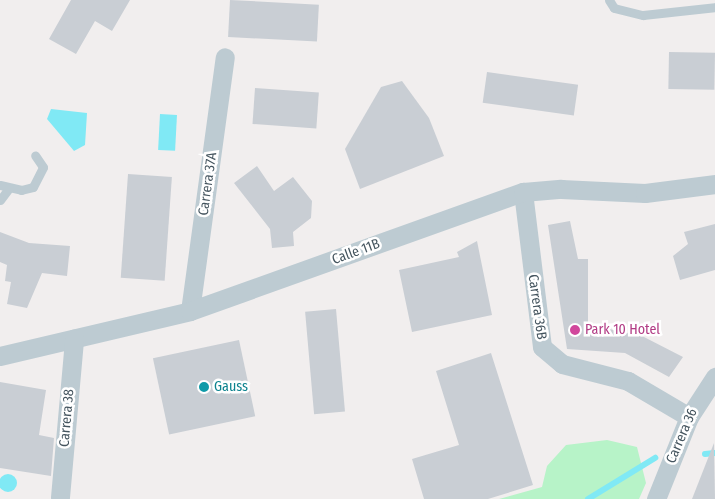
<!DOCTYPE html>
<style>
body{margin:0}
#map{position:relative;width:715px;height:499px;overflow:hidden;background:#f1eeee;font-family:"Fira Sans Condensed",sans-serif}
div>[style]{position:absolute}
.green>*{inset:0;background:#b7f3c8}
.water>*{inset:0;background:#80e9f5;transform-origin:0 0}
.round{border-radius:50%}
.stream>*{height:6px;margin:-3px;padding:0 3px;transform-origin:3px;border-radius:3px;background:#80e9f5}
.building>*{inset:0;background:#c9ced4;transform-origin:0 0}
.lane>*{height:9px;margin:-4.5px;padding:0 4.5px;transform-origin:4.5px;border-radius:4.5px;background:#bdcbd2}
.street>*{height:19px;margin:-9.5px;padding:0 9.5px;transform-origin:9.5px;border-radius:9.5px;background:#bdcbd2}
.dots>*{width:14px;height:14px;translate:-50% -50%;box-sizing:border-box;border:2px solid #fff;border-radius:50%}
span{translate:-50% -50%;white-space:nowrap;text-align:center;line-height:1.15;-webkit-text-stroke:5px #fff;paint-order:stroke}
.street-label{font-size:14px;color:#44545e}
.hotel-label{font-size:14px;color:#b23c85}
.left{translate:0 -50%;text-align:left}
.culture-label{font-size:14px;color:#0d838f}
</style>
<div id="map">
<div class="green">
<i style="clip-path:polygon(607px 440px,637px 447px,646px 483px,639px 499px,499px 499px,542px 487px,547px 466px,566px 445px)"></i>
</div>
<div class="water">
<i style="clip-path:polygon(51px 109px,87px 113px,85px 145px,74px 151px,47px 119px)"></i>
<i style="left:160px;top:114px;width:17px;height:36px;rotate:3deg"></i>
<i class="round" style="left:-1px;top:474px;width:18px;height:18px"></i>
</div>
<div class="stream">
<i style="left:705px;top:454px;width:10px;rotate:-6deg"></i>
<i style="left:588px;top:499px;width:79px;rotate:-31.5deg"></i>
</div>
<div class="building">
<i style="clip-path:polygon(71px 0,130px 0,112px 31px,95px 21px,76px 54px,49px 39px)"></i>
<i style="left:230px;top:0;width:89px;height:37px;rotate:3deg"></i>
<i style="left:669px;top:52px;width:46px;height:37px;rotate:1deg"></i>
<i style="left:487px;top:72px;width:92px;height:31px;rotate:8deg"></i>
<i style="clip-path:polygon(402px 81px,429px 118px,444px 156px,360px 189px,345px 149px,381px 87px)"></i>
<i style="left:255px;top:88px;width:64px;height:36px;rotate:4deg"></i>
<i style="clip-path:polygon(257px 166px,274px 191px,293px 177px,312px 201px,311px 218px,293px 232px,294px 246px,272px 248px,270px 229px,234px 183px)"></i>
<i style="left:128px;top:174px;width:44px;height:104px;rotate:4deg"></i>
<i style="clip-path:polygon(570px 221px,578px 259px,588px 259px,588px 324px,644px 337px,683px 357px,669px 377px,625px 353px,567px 349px,548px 225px)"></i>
<i style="clip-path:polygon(715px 224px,715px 270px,680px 280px,673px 256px,688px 244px,684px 232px)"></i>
<i style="clip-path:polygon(0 232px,29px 243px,70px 246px,67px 276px,42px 273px,27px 308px,7px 304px,11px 282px,5px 281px,7px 265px,0 262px)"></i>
<i style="clip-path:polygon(477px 241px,492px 315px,412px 332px,399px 270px,459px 257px,457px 252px)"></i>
<i style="left:336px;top:309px;width:103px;height:31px;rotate:85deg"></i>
<i style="left:239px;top:340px;width:78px;height:88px;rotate:78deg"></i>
<i style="clip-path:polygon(491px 353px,533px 485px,488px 499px,424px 499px,412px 459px,459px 445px,436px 371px)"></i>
<i style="clip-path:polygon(0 382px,46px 390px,39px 435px,54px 438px,51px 476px,0 468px)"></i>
<i style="clip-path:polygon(714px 443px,715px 499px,692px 499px)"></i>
</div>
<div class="lane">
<i style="left:609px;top:0;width:9px;rotate:58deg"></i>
<i style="left:614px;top:8px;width:30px;rotate:14deg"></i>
<i style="left:643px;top:15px;width:72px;rotate:-6.3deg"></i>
<i style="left:0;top:185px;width:22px;rotate:13deg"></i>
<i style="left:21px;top:190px;width:12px;rotate:-14deg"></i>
<i style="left:33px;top:187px;width:22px;rotate:-63deg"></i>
<i style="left:43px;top:167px;width:14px;rotate:-124deg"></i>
<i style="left:0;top:200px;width:15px;rotate:-53deg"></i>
</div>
<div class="street">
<i style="left:523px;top:192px;width:156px;rotate:83deg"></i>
<i style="left:542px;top:347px;width:26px;rotate:40deg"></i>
<i style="left:562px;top:364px;width:68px;rotate:14.4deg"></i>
<i style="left:628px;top:381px;width:71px;rotate:30.5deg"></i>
<i style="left:190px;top:311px;width:256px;rotate:-82.2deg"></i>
<i style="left:0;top:356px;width:195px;rotate:-13.3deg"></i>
<i style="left:190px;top:311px;width:354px;rotate:-19.7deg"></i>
<i style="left:523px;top:192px;width:38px;rotate:-5deg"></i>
<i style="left:561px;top:189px;width:84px;rotate:2.7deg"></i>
<i style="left:645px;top:193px;width:71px;rotate:-7.3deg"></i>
<i style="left:60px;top:497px;width:159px;rotate:-84.9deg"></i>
<i style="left:656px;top:499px;width:88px;rotate:-68.1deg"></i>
<i style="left:689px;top:417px;width:48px;rotate:-57deg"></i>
</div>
<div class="dots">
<i style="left:575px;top:330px;background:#d1479c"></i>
<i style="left:204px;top:387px;background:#0f9aa8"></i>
</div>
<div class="street-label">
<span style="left:208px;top:184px;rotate:-82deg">Carrera 37A</span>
<span style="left:356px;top:252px;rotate:-20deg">Calle 11B</span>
<span style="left:537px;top:307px;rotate:82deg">Carrera 36B</span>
<span style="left:67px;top:418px;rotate:-85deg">Carrera 38</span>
<span style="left:682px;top:436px;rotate:-67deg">Carrera 36</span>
</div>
<div class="hotel-label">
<span class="left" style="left:585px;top:330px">Park 10 Hotel</span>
</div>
<div class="culture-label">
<span class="left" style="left:214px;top:387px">Gauss</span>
</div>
</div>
